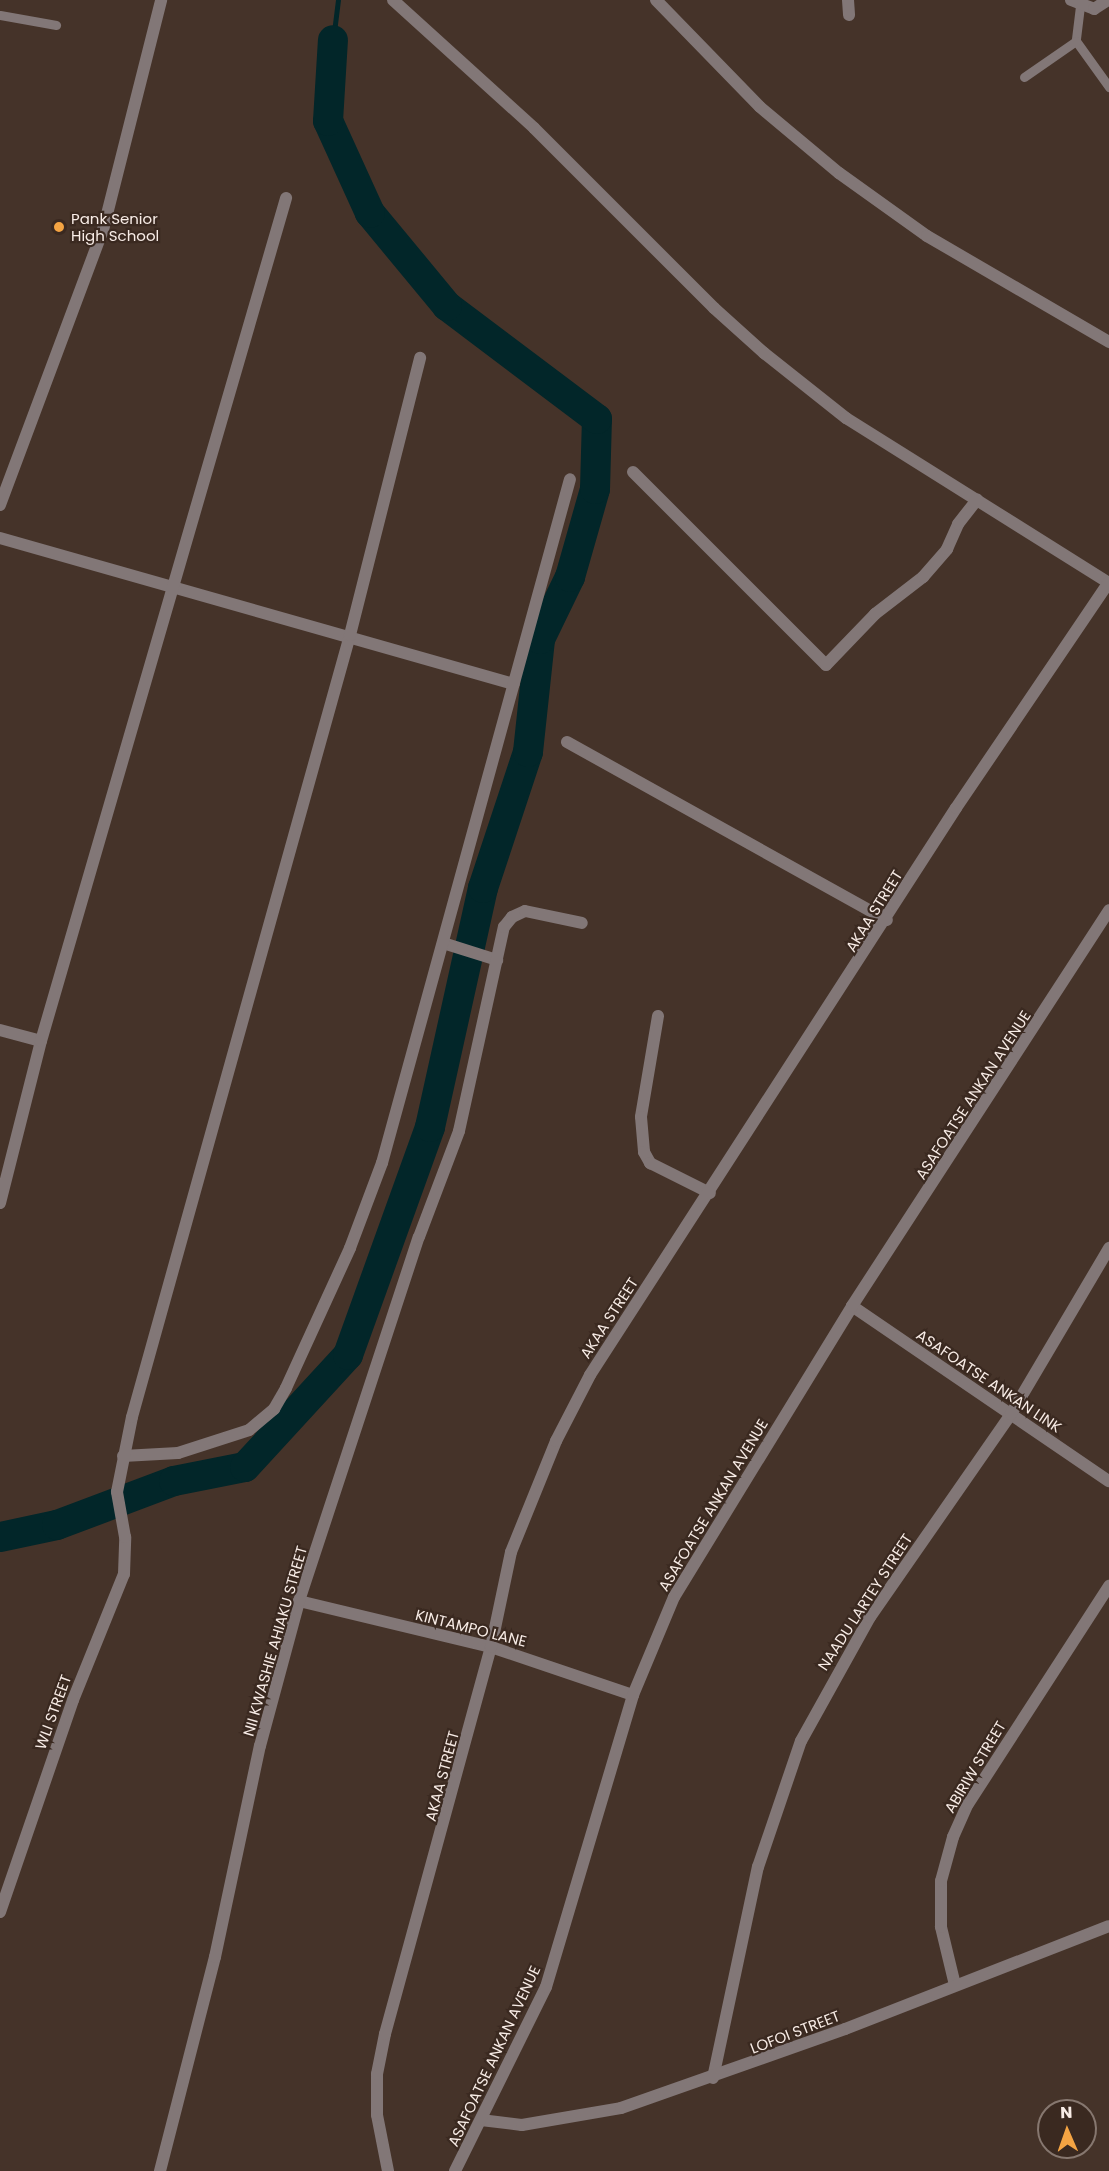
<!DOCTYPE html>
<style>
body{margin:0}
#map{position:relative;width:1109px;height:2171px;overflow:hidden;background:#453329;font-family:Poppins,sans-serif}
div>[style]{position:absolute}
.stream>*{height:5px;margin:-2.5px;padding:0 2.5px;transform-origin:2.5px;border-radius:2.5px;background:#022629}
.river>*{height:30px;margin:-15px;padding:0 15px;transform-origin:15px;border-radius:15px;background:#022629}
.service>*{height:9px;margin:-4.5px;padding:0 4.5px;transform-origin:4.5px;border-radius:4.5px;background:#827777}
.minor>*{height:12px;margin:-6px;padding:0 6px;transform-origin:6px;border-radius:6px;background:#827777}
.dots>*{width:16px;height:16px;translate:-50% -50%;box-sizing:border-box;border:3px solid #3a2920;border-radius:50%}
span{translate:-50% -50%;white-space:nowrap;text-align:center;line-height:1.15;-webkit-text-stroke:4.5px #3a2920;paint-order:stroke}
.poi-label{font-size:15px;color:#f8ece6}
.left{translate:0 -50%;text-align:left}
.street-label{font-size:15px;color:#f8ece6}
.north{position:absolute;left:1037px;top:2099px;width:60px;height:60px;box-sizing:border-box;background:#3a2920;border:2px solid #86776f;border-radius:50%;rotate:358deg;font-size:16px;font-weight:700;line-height:24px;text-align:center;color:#f8ece6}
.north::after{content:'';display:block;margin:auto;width:21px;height:27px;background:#f4a443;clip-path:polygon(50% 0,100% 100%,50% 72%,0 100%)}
</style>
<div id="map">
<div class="stream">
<i style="left:333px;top:40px;width:40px;rotate:-82.9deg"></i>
</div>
<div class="river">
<i style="left:0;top:1537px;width:58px;rotate:-11.9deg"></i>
<i style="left:57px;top:1525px;width:125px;rotate:-20.6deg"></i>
<i style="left:174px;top:1481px;width:72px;rotate:-11.2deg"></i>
<i style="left:245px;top:1467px;width:152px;rotate:-47.4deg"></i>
<i style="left:348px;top:1355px;width:242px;rotate:-70.2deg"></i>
<i style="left:430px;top:1127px;width:245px;rotate:-77.5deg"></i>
<i style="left:483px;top:888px;width:143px;rotate:-71.7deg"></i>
<i style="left:528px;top:752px;width:114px;rotate:-83.9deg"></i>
<i style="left:540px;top:639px;width:69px;rotate:-64.2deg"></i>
<i style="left:570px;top:577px;width:91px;rotate:-74.1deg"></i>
<i style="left:595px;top:489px;width:70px;rotate:-88.4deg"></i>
<i style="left:597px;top:419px;width:188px;rotate:-143deg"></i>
<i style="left:447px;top:306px;width:121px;rotate:-129.6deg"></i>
<i style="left:370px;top:213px;width:101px;rotate:-114.5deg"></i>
<i style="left:328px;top:121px;width:81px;rotate:-86.5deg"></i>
</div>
<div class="service">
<i style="left:1080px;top:6px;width:35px;rotate:97deg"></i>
<i style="left:1076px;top:41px;width:57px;rotate:54.3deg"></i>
<i style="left:0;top:15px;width:57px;rotate:10.1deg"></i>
<i style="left:1024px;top:77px;width:63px;rotate:-34.7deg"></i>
</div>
<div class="minor">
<i style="left:393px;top:0;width:190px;rotate:42.2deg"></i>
<i style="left:534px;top:128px;width:255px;rotate:45deg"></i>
<i style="left:714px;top:308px;width:67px;rotate:42deg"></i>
<i style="left:764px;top:353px;width:105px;rotate:38.4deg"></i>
<i style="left:846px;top:418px;width:310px;rotate:32.1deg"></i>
<i style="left:656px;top:0;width:149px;rotate:45.8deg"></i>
<i style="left:760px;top:107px;width:103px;rotate:39.9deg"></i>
<i style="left:839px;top:173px;width:108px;rotate:35.6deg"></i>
<i style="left:927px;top:236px;width:211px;rotate:30.2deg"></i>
<i style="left:848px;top:0;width:15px;rotate:86deg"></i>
<i style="left:1071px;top:0;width:25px;rotate:21deg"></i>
<i style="left:1094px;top:9px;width:17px;rotate:-33deg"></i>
<i style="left:633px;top:472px;width:273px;rotate:45deg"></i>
<i style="left:826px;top:665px;width:71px;rotate:-46.1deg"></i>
<i style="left:875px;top:614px;width:61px;rotate:-37.6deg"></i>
<i style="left:923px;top:577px;width:37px;rotate:-49deg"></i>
<i style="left:947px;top:549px;width:27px;rotate:-66deg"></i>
<i style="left:958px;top:524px;width:31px;rotate:-52deg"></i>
<i style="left:0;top:505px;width:294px;rotate:-69.5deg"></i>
<i style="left:103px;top:230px;width:237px;rotate:-75.8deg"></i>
<i style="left:0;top:538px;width:534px;rotate:15.86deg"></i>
<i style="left:567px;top:742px;width:366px;rotate:29.1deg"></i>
<i style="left:443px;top:943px;width:57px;rotate:17.5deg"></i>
<i style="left:658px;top:1016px;width:102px;rotate:99.6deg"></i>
<i style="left:641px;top:1117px;width:35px;rotate:85deg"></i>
<i style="left:644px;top:1152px;width:13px;rotate:61deg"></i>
<i style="left:650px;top:1163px;width:67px;rotate:26.6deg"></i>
<i style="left:0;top:1030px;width:42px;rotate:15deg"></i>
<i style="left:0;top:1203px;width:167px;rotate:-75.8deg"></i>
<i style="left:41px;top:1041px;width:878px;rotate:-73.79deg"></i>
<i style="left:852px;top:1306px;width:311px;rotate:34.3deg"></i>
<i style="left:123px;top:1456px;width:55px;rotate:-3.1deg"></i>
<i style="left:178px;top:1453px;width:75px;rotate:-17.9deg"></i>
<i style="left:249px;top:1430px;width:33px;rotate:-40deg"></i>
<i style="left:274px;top:1409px;width:24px;rotate:-60deg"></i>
<i style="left:286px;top:1388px;width:154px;rotate:-65.4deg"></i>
<i style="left:350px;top:1248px;width:91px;rotate:-69.4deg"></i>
<i style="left:382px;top:1163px;width:709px;rotate:-74.63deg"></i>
<i style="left:299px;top:1601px;width:197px;rotate:13.5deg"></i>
<i style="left:491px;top:1647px;width:150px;rotate:18.7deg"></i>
<i style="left:0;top:1912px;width:224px;rotate:-71deg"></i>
<i style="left:73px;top:1700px;width:136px;rotate:-68deg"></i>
<i style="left:124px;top:1574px;width:37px;rotate:-88deg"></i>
<i style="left:125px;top:1537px;width:46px;rotate:-100.1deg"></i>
<i style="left:117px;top:1492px;width:76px;rotate:-78.7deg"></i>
<i style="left:132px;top:1417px;width:812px;rotate:-74.42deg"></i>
<i style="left:350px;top:635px;width:286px;rotate:-75.8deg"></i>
<i style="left:955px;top:1985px;width:60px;rotate:-103.6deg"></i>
<i style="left:941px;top:1927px;width:46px;rotate:-90deg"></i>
<i style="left:941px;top:1881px;width:46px;rotate:-74.7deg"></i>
<i style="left:953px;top:1837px;width:36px;rotate:-66deg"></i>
<i style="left:968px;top:1804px;width:260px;rotate:-57.1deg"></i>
<i style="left:713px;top:2078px;width:216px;rotate:-78deg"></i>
<i style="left:758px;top:1867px;width:133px;rotate:-71.2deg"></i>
<i style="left:801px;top:1741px;width:142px;rotate:-60.9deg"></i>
<i style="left:870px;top:1617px;width:247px;rotate:-55.2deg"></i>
<i style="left:1011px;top:1414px;width:193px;rotate:-59.4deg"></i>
<i style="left:481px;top:2120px;width:41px;rotate:7deg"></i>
<i style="left:522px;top:2125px;width:100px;rotate:-9.7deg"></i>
<i style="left:621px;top:2108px;width:238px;rotate:-19.4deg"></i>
<i style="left:845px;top:2029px;width:283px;rotate:-21.3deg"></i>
<i style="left:160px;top:2171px;width:221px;rotate:-75.6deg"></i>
<i style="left:215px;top:1957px;width:216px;rotate:-78deg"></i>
<i style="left:260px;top:1746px;width:150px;rotate:-74.9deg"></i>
<i style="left:299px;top:1601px;width:383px;rotate:-71.8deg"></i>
<i style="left:419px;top:1237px;width:113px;rotate:-69.3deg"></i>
<i style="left:459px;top:1131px;width:209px;rotate:-77.6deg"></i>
<i style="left:504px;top:927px;width:13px;rotate:-51deg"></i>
<i style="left:512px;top:917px;width:14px;rotate:-25deg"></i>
<i style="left:525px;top:911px;width:58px;rotate:11.9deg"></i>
<i style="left:388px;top:2171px;width:57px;rotate:-101.1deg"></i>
<i style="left:377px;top:2115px;width:41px;rotate:-90deg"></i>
<i style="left:377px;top:2074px;width:41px;rotate:-78.7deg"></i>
<i style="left:385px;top:2034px;width:401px;rotate:-74.7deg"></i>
<i style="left:491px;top:1647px;width:97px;rotate:-78.1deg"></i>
<i style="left:511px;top:1552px;width:120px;rotate:-67.9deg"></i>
<i style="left:556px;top:1441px;width:74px;rotate:-62.7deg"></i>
<i style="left:590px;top:1375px;width:675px;rotate:-57.16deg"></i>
<i style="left:956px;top:808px;width:273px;rotate:-55.9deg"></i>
<i style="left:455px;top:2171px;width:205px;rotate:-63.7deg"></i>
<i style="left:546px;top:1987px;width:305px;rotate:-73.4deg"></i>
<i style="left:633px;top:1695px;width:106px;rotate:-67.3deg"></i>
<i style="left:674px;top:1597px;width:341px;rotate:-58.5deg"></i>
<i style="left:852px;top:1306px;width:472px;rotate:-57deg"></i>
</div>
<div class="dots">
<i style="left:59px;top:227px;background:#f4a443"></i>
</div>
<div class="poi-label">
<span class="left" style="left:71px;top:227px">Pank Senior<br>High School</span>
</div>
<div class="street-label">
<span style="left:874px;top:911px;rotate:-58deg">AKAA STREET</span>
<span style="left:973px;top:1095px;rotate:-57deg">ASAFOATSE ANKAN AVENUE</span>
<span style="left:609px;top:1318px;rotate:-57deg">AKAA STREET</span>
<span style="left:989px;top:1381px;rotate:34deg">ASAFOATSE ANKAN LINK</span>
<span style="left:713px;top:1505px;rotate:-59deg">ASAFOATSE ANKAN AVENUE</span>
<span style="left:865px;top:1602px;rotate:-57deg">NAADU LARTEY STREET</span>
<span style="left:471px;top:1628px;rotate:14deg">KINTAMPO LANE</span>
<span style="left:275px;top:1641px;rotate:-74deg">NII KWASHIE AHIAKU STREET</span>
<span style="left:53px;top:1712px;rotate:-70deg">WLI STREET</span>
<span style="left:975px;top:1767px;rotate:-59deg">ABIRIW STREET</span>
<span style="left:442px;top:1776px;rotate:-75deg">AKAA STREET</span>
<span style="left:795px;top:2032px;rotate:-21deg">LOFOI STREET</span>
<span style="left:494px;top:2056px;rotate:-65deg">ASAFOATSE ANKAN AVENUE</span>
</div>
<div class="north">N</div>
</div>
